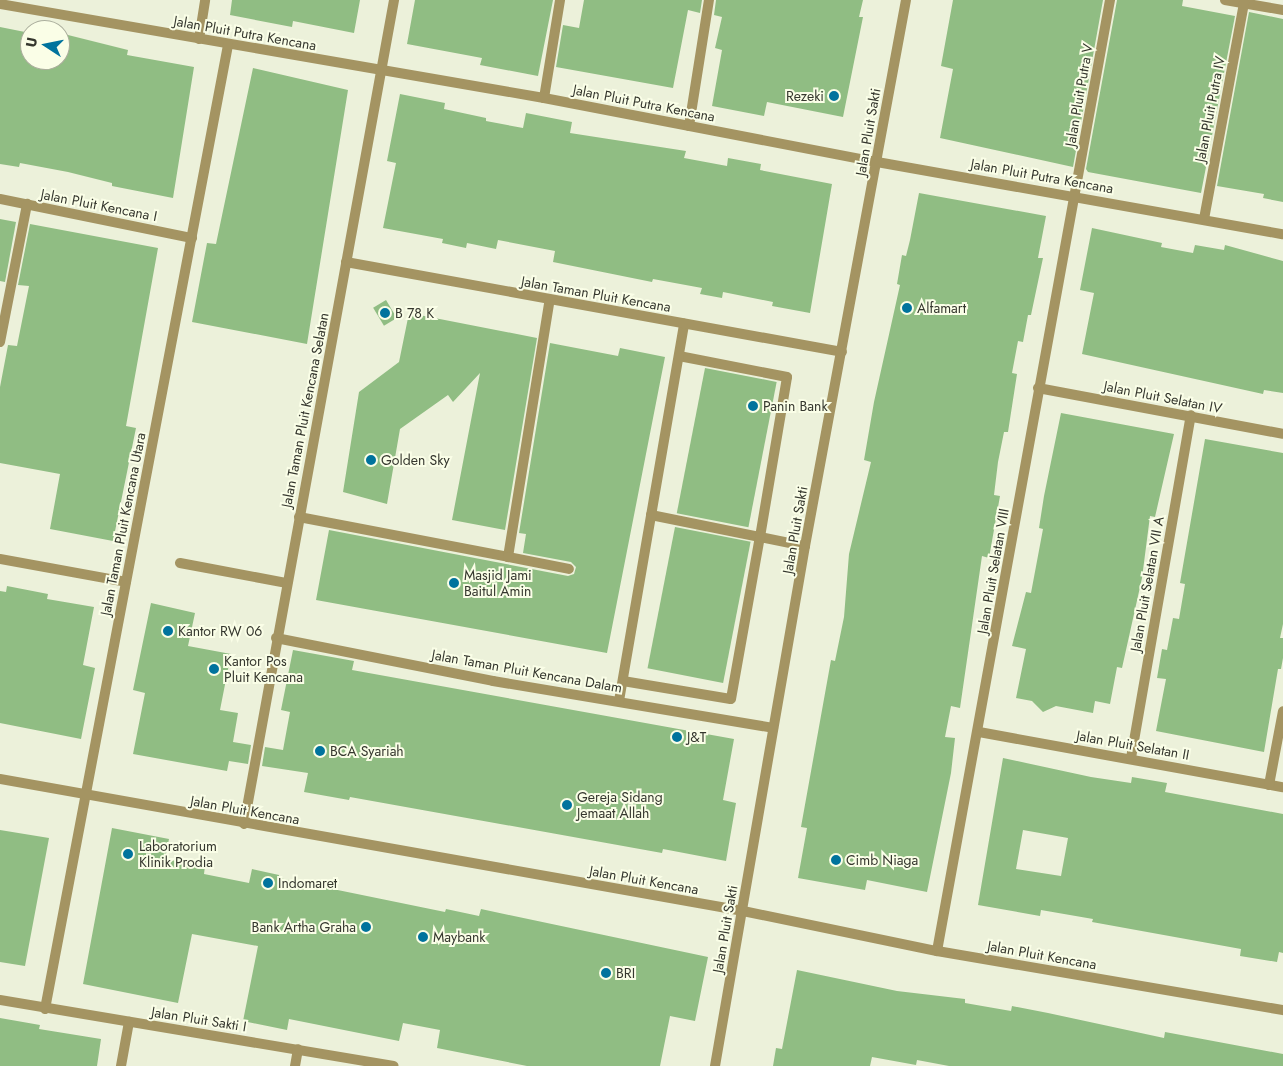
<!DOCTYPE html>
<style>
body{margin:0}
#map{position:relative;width:1283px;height:1066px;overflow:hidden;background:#ecf1da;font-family:Jost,sans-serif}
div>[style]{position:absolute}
.building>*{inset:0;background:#90bd83;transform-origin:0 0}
.service>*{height:10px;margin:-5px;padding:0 5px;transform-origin:5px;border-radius:5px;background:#a49462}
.minor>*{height:10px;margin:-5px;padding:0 5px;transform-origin:5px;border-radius:5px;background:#a49462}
.tertiary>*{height:10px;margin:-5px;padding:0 5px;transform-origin:5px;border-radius:5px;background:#a49462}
.dots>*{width:14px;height:14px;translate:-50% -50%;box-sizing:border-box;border:2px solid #fafee7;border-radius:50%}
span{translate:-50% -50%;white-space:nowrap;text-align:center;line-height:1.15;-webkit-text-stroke:4px #fafee7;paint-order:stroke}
.street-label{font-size:14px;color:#35372e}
.poi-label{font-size:14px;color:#35372e}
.right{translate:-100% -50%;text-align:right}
.left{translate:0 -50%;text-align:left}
.north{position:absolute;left:20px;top:20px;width:50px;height:50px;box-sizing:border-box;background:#fafee7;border:1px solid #abae9d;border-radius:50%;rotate:281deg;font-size:14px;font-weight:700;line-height:20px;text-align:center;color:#35372e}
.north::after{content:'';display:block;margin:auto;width:18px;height:22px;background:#00739d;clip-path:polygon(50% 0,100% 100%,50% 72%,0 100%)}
</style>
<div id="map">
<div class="building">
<i style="clip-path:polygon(232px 0,360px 0,354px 33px,293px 21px,292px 27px,230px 15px)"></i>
<i style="clip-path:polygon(415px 0,553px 0,538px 76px,480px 65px,482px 58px,407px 44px)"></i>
<i style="clip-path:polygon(584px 0,702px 0,700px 13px,688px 10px,673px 88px,556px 67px,563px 25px,579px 28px)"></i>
<i style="clip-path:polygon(716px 0,863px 0,859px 17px,863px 17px,843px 117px,767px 102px,764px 116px,712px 106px,722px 50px,715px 48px,722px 17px,714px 15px)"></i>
<i style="clip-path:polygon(953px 0,1103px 0,1073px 167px,940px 138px,953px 69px,941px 66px)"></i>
<i style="clip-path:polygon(1117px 0,1183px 0,1182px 6px,1235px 16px,1201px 193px,1088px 172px,1086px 169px)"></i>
<i style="clip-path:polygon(1249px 12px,1283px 19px,1283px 202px,1263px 198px,1264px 194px,1217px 186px)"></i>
<i style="clip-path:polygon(0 27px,30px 33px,30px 60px,60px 60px,60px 33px,128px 50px,127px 55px,194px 67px,173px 198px,112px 186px,112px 183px,68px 172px,20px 163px,19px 167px,0 164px)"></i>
<i style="clip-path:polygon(253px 68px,348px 90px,307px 344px,192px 322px,207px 243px,216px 244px)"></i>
<i style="clip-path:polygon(400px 94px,445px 103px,444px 109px,486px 118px,486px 121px,523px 128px,526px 113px,572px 122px,570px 133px,686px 151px,684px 158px,727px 166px,728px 158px,761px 164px,760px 170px,832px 184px,810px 313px,772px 306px,773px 302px,723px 292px,722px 298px,700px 294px,702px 288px,653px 279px,652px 282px,553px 262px,555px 251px,498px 240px,496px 249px,467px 243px,466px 248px,442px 243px,443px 239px,383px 228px,396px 163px,387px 161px)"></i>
<i style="clip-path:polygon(919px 193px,1046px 216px,1038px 258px,1043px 258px,1031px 315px,1028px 315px,1023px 342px,1018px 341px,1012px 373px,1017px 374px,1008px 432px,1004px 432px,998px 462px,994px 495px,1000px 496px,989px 558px,982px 556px,960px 708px,951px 706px,945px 737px,955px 738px,951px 773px,927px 892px,867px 880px,865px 890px,798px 878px,807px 828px,801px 827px,831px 660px,835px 661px,844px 617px,849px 554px,871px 462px,864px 460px,874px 402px,900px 285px,897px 284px,902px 255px,906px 256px,910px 240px)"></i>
<i style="clip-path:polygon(0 219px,16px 222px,5px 282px,0 281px)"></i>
<i style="clip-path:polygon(30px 224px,158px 248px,126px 426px,136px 428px,113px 541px,50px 529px,60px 474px,0 463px,0 387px,8px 345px,17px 346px,29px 286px,18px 285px)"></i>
<i style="clip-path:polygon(1092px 228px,1162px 243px,1161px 247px,1193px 253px,1195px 245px,1224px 250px,1225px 245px,1283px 261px,1283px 393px,1264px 390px,1263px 394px,1082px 354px,1094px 293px,1080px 290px)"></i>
<i style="left:386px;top:300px;width:21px;height:15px;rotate:59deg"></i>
<i style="clip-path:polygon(409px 313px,537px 338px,505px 530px,452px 520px,480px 373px,453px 402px,448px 395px,400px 429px,387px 504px,343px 492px,359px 392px,399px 362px)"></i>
<i style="clip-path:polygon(550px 343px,618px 356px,620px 348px,665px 357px,607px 653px,316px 600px,329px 530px,568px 576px,574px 574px,576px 567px,571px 562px,523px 553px,526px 534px,519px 533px)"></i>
<i style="left:705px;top:368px;width:73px;height:148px;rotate:11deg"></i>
<i style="clip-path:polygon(1061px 413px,1174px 434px,1155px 517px,1150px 516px,1142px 578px,1122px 668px,1117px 667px,1110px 704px,1095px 701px,1093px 713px,1056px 706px,1043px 712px,1032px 701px,1016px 698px,1026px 649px,1012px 646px,1026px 592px,1031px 593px,1043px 529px,1039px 528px,1044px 496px)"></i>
<i style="clip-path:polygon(1205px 439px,1283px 453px,1283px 624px,1280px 638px,1283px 638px,1283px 658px,1281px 669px,1278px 669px,1264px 752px,1156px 731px,1166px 679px,1157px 678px,1162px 649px,1167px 650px,1173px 618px,1179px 619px,1185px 584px,1180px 583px)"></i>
<i style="left:675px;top:527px;width:77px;height:144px;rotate:11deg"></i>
<i style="clip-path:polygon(7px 586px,48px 594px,47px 599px,94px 607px,83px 665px,95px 668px,81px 739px,0 723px,0 591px,6px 592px)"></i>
<i style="clip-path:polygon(151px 603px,195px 613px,188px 646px,231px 654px,220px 710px,238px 713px,233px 742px,251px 745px,248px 764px,229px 761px,227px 771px,133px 754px,145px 693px,133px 690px)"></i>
<i style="clip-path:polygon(293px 650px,354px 661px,352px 670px,734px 739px,723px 800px,736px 803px,726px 861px,663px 849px,662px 853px,350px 797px,349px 800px,304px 792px,308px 773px,262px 766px,265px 747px,283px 750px,290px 712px,281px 710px)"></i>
<i style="clip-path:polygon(evenodd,1003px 758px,1091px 777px,1131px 783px,1132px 777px,1167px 783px,1165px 792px,1283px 814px,1283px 953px,1279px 952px,1277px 962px,1240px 956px,1241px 949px,1092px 922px,1093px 919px,1041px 910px,1040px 916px,978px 905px,1003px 758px,1023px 830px,1068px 838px,1061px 876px,1016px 869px,1023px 830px)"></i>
<i style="clip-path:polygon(112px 828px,169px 839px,165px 859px,205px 866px,204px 874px,249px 883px,252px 869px,279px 875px,279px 878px,445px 912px,446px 909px,479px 916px,481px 909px,708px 957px,695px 1021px,670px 1016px,660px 1066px,527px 1066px,437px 1048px,440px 1030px,403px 1023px,399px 1041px,289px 1019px,287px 1030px,243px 1021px,258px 946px,192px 934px,178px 1003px,83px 984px)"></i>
<i style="clip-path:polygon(0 830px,49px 838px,25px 966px,0 962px)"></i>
<i style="clip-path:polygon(797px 970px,897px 991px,965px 999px,965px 1003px,1011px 1011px,1012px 1006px,1048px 1013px,1164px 1038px,1165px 1032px,1283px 1054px,1283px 1066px,949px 1066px,917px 1060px,916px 1065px,872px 1057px,870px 1066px,773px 1066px,776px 1048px,782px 1049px)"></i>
<i style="clip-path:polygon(0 1018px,40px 1025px,39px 1029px,101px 1039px,97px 1066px,0 1066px)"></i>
</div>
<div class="service">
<i style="left:651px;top:515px;width:157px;rotate:11.4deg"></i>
<i style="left:299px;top:517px;width:213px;rotate:10.8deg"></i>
<i style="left:508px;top:557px;width:261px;rotate:-80.8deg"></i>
<i style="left:508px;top:557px;width:62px;rotate:11.1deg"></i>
<i style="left:180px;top:563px;width:109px;rotate:10.6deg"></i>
<i style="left:276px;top:638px;width:221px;rotate:11.2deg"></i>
<i style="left:493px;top:681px;width:284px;rotate:9.5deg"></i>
<i style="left:623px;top:681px;width:109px;rotate:9.5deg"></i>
<i style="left:731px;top:699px;width:165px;rotate:-79.9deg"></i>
<i style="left:760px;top:537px;width:162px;rotate:-80.4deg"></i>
<i style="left:787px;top:377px;width:110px;rotate:-169deg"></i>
<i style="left:619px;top:701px;width:383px;rotate:-80.2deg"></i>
</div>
<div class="minor">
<i style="left:1225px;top:0;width:59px;rotate:9.8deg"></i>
<i style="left:0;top:4px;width:552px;rotate:9.8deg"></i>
<i style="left:544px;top:98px;width:339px;rotate:10.9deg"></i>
<i style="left:877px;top:162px;width:412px;rotate:10.1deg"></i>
<i style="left:199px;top:39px;width:39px;rotate:-81deg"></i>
<i style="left:544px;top:98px;width:99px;rotate:-80.7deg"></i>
<i style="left:689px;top:126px;width:128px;rotate:-81deg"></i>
<i style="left:0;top:199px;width:196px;rotate:11.5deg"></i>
<i style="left:1204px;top:219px;width:220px;rotate:-79.5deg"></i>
<i style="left:346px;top:262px;width:504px;rotate:10.28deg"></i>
<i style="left:0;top:342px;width:141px;rotate:-78.9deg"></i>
<i style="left:1038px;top:388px;width:249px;rotate:10.6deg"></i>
<i style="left:0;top:559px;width:128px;rotate:10.3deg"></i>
<i style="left:979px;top:732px;width:309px;rotate:10.3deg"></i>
<i style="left:1131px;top:758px;width:348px;rotate:-80.1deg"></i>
<i style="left:1269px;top:785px;width:75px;rotate:-79.3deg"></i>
<i style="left:244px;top:824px;width:838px;rotate:-79.68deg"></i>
<i style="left:937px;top:951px;width:967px;rotate:-79.69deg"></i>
<i style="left:0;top:1000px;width:399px;rotate:9.5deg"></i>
<i style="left:45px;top:1009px;width:981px;rotate:-79.25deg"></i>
<i style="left:121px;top:1066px;width:45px;rotate:-79.7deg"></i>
<i style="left:295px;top:1066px;width:17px;rotate:-80deg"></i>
</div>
<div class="tertiary">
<i style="left:0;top:779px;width:755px;rotate:10.07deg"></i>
<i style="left:743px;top:911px;width:198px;rotate:11.7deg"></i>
<i style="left:937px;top:951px;width:351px;rotate:9.7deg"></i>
<i style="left:715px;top:1066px;width:528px;rotate:-80.18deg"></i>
<i style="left:805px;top:546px;width:555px;rotate:-79.52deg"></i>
</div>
<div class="dots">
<i style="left:834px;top:96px;background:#00739d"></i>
<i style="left:907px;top:308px;background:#00739d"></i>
<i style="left:385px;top:313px;background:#00739d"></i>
<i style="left:753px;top:406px;background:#00739d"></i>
<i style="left:371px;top:460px;background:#00739d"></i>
<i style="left:454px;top:583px;background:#00739d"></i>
<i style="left:168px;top:631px;background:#00739d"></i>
<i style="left:214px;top:669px;background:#00739d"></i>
<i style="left:677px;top:737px;background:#00739d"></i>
<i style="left:320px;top:751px;background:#00739d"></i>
<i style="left:567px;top:805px;background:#00739d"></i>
<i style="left:128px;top:854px;background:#00739d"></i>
<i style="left:836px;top:860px;background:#00739d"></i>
<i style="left:268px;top:883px;background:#00739d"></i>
<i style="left:366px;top:927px;background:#00739d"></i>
<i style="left:423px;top:937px;background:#00739d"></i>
<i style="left:606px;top:973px;background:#00739d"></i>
</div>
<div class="street-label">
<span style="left:245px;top:33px;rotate:10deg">Jalan Pluit Putra Kencana</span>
<span style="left:1079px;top:95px;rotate:-80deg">Jalan Pluit Putra V</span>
<span style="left:644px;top:103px;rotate:11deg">Jalan Pluit Putra Kencana</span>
<span style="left:1210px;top:109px;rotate:-79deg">Jalan Pluit Putra IV</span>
<span style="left:868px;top:132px;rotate:-80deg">Jalan Pluit Sakti</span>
<span style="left:1042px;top:176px;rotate:10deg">Jalan Pluit Putra Kencana</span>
<span style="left:99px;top:205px;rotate:11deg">Jalan Pluit Kencana I</span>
<span style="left:596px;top:294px;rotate:10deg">Jalan Taman Pluit Kencana</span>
<span style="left:1163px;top:397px;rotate:11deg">Jalan Pluit Selatan IV</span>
<span style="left:305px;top:410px;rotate:-79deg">Jalan Taman Pluit Kencana Selatan</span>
<span style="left:123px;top:524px;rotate:-79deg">Jalan Taman Pluit Kencana Utara</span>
<span style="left:795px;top:530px;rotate:-80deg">Jalan Pluit Sakti</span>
<span style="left:993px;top:571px;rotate:-80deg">Jalan Pluit Selatan VIII</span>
<span style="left:1147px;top:584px;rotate:-80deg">Jalan Pluit Selatan VII A</span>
<span style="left:527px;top:671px;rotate:10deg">Jalan Taman Pluit Kencana Dalam</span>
<span style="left:1133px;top:745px;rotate:10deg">Jalan Pluit Selatan II</span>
<span style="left:245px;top:810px;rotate:10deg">Jalan Pluit Kencana</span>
<span style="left:644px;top:880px;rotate:10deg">Jalan Pluit Kencana</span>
<span style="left:725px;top:929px;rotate:-80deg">Jalan Pluit Sakti</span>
<span style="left:1042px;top:955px;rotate:10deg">Jalan Pluit Kencana</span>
<span style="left:199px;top:1019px;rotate:9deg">Jalan Pluit Sakti I</span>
</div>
<div class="poi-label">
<span class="right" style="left:824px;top:96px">Rezeki</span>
<span class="left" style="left:917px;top:308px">Alfamart</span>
<span class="left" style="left:395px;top:313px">B 78 K</span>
<span class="left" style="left:763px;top:406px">Panin Bank</span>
<span class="left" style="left:381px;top:460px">Golden Sky</span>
<span class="left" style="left:464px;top:583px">Masjid Jami<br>Baitul Amin</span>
<span class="left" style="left:178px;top:631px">Kantor RW 06</span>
<span class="left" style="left:224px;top:669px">Kantor Pos<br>Pluit Kencana</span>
<span class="left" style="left:687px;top:737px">J&amp;T</span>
<span class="left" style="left:330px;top:751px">BCA Syariah</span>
<span class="left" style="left:577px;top:805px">Gereja Sidang<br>Jemaat Allah</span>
<span class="left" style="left:139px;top:854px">Laboratorium<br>Klinik Prodia</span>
<span class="left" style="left:846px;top:860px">Cimb Niaga</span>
<span class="left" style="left:278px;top:883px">Indomaret</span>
<span class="right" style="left:356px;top:927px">Bank Artha Graha</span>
<span class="left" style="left:433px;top:937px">Maybank</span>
<span class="left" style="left:616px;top:973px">BRI</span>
</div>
<div class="north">U</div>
</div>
